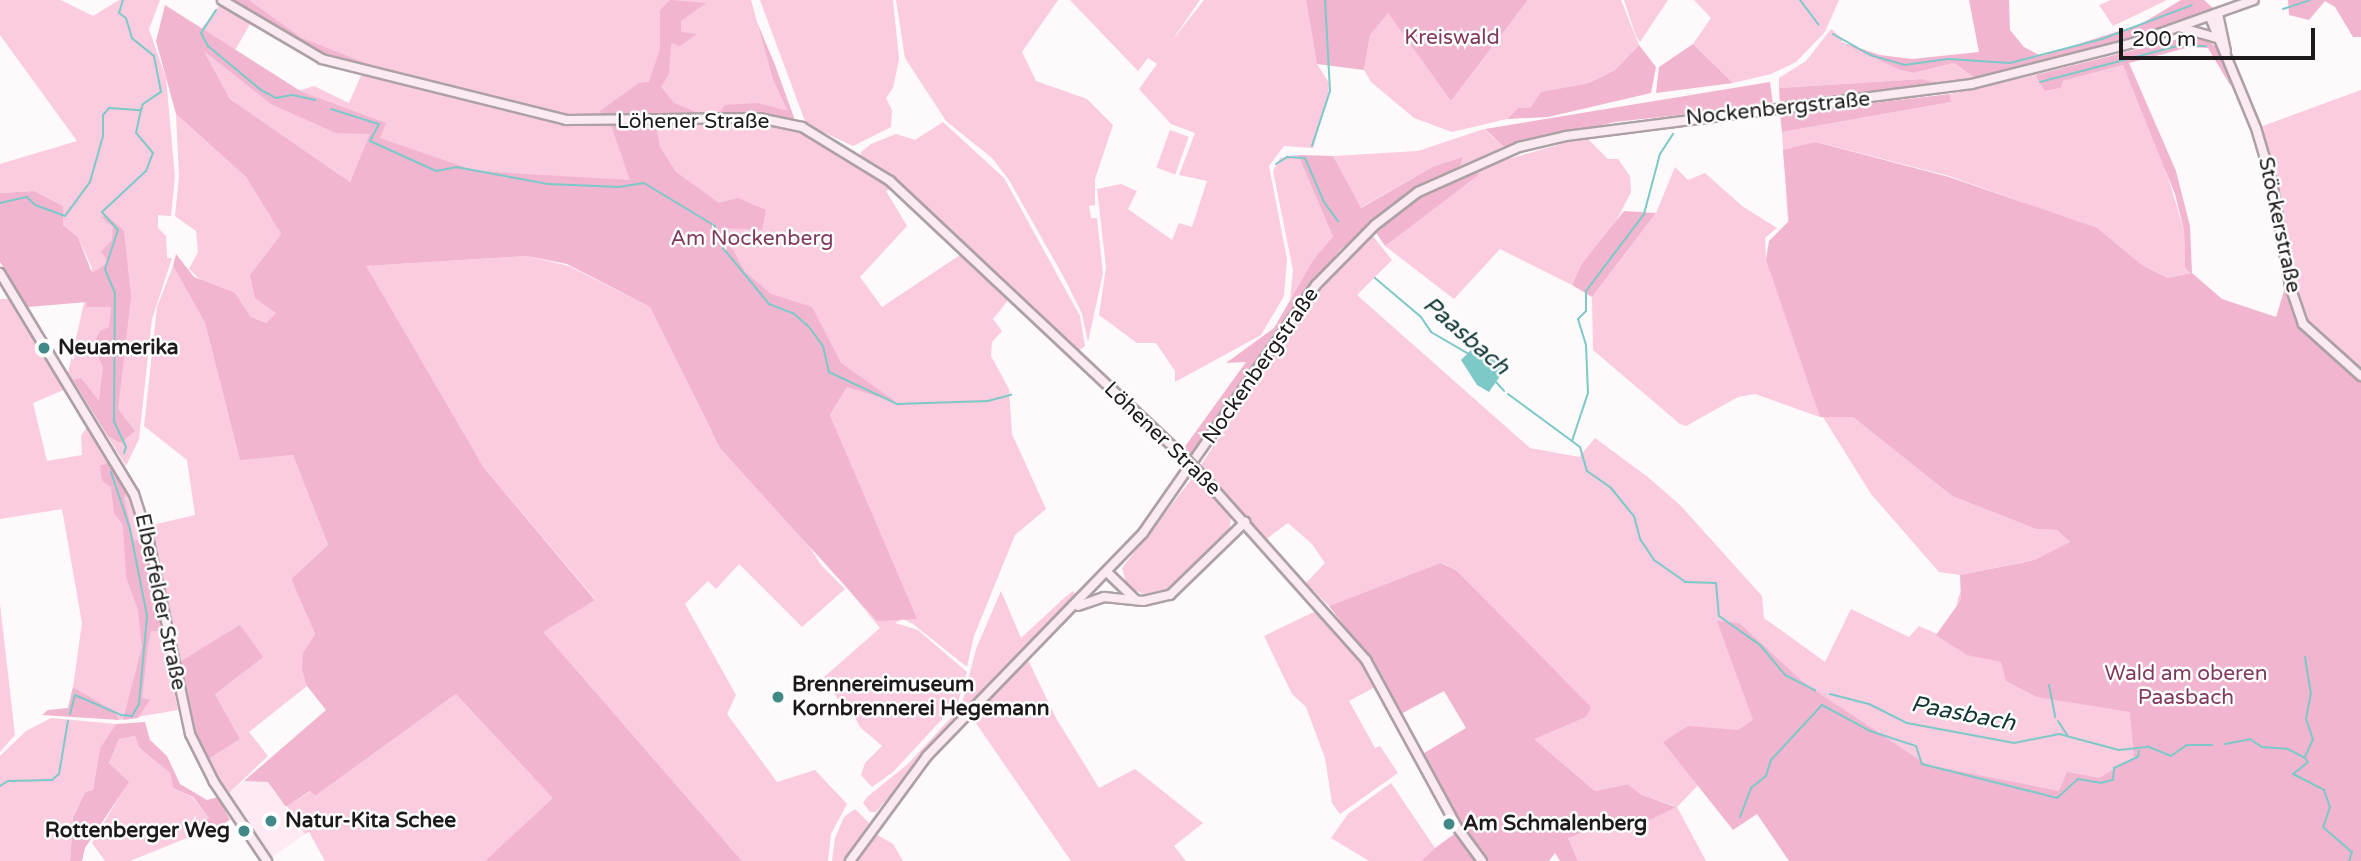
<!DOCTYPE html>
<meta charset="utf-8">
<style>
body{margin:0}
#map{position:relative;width:2361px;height:861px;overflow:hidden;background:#fef9fb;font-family:"Varela Round",sans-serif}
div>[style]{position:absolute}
.built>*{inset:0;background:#ffeaf3}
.green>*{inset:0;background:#fbcbdf;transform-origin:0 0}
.forest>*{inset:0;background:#f1b5cf}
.water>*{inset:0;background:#7cc9c7}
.stream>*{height:2px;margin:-1px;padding:0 1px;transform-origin:1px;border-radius:1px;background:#7cc9c7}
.roads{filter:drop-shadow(2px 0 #ada1a6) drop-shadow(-2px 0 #ada1a6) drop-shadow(0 2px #ada1a6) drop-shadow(0 -2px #ada1a6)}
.secondary>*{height:8px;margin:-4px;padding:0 4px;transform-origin:4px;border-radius:4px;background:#fceaf2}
.bridges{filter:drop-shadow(2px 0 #ada1a6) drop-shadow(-2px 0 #ada1a6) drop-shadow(0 2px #ada1a6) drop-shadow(0 -2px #ada1a6)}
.secondary-bridge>*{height:8px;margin:-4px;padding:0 4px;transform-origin:4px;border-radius:4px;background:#fceaf2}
.dots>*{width:19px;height:19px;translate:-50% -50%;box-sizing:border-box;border:4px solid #fff;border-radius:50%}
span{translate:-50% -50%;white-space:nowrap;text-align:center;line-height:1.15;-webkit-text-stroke:5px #fff;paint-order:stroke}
.park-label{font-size:21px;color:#813a5e}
.street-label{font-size:21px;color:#1e1a1c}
.poi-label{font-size:21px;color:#1e1a1c;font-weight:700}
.left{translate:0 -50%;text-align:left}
.right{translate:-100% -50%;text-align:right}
.water-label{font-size:23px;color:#103635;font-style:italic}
.scale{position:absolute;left:2119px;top:28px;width:196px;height:32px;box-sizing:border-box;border:4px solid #1e1a1c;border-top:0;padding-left:9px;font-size:21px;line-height:24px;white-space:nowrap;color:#1e1a1c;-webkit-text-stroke:5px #fff;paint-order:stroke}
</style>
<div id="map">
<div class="built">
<i style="clip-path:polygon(244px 781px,268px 782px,305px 834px,271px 858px,229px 793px)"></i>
</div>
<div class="green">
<i style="clip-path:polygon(0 0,61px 0,93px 16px,119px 0,160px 0,149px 29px,166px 78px,175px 177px,171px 216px,158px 215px,158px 228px,166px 236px,167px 258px,172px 258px,152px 319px,139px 439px,126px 466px,68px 373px,92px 268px,78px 237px,63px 225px,63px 206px,34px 191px,0 193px,0 164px,77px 141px,0 35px)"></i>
<i style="clip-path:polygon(249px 0,751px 0,773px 80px,789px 111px,565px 118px,361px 64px,302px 38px)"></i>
<i style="clip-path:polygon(760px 0,893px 0,899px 59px,893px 88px,886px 98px,892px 110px,891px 127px,853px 146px,806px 124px)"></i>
<i style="clip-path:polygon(896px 0,1058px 0,1022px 52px,1036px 81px,1087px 99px,1113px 125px,1095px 179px,1095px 205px,1089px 206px,1091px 218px,1097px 218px,1103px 273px,1088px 342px,1082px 314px,1067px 283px,1009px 180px,992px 158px,946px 121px,905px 58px)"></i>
<i style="clip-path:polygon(1070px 0,1200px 0,1171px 42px,1204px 0,1306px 0,1317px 64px,1329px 83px,1328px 95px,1313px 148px,1284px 146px,1269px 166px,1287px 259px,1284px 296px,1261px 335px,1175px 382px,1175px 371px,1156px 343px,1137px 343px,1099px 315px,1106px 267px,1097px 189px,1121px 184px,1137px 191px,1128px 209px,1172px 240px,1179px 223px,1192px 227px,1207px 181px,1179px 175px,1195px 133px,1171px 124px,1139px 89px,1157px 64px,1148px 58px,1138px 71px)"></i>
<i style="clip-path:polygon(1528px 0,1621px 0,1639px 45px,1615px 70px,1589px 83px,1542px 92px,1531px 107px,1518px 108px,1507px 119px,1452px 132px,1414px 118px,1371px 82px,1364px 70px,1370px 35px,1388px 12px,1451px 101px)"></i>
<i style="clip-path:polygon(1624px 0,1668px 0,1640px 42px,1636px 36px)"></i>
<i style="clip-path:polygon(1694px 0,1839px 0,1825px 32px,1796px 62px,1771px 74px,1733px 83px,1693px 44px,1711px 18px)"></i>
<i style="clip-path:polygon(2111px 0,2167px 0,2113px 26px,2099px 5px)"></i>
<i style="clip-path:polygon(evenodd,221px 3px,250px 24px,230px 59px,283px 96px,314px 86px,349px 103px,363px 71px,566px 124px,754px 121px,801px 130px,895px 187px,886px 191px,907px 226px,860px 277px,882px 307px,963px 253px,1010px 298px,993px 319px,1002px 331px,992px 342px,991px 356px,1009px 389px,1012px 434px,1046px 509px,1015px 535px,974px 636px,967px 667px,913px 624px,903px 619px,895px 623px,918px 630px,967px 672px,958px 702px,893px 772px,872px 787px,861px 775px,865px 763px,882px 746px,860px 727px,849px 706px,839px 701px,824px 677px,880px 628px,793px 522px,822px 566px,845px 589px,802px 627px,739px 564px,716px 589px,708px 581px,685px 604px,736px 695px,727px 714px,777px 782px,815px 770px,847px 804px,831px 834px,828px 861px,742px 861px,542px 632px,595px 599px,484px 468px,365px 266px,527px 256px,569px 266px,650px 307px,714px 436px,660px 305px,369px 138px,350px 182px,230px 99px,203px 49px,237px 76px,196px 36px,221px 3px,839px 381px,847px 387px,830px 415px,893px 564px,833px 447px,825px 386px,839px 381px)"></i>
<i style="clip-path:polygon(1831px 29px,1844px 40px,1841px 42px,1914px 73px,1954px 63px,1975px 78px,1943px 84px,1922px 79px,1779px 88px,1779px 78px,1806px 61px)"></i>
<i style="clip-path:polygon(evenodd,2123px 65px,2157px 141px,2184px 230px,2185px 268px,2191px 273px,2167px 278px,2183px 300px,2278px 319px,2304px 330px,2332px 361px,2361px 861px,1722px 804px,1664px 742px,1700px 783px,1677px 807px,1706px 861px,1578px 861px,1568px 838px,1593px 829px,1634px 828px,1675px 806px,1640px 794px,1628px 784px,1595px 791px,1533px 738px,1586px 717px,1590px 707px,1456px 570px,1442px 563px,1329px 606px,1306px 583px,1325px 563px,1312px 544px,1288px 523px,1266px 539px,1201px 465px,1305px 307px,1372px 235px,1392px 260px,1357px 295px,1530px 448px,1579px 457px,1595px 438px,1649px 478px,1680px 505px,1762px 596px,1764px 618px,1825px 662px,1851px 609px,1909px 637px,1919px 626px,1951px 640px,1958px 598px,1967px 578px,2034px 560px,1960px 575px,1939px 572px,1871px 494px,1823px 417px,1853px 417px,1952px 496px,2036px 529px,2057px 530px,2070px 542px,2036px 561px,2088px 541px,1869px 421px,1816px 404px,1820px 417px,1755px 394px,1738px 397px,1686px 426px,1680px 424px,1593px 350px,1592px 297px,1656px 213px,1675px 167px,1688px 180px,1705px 173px,1742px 206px,1777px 228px,1765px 238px,1766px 260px,1814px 398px,1770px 261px,1772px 241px,1788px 222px,1782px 132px,1951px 102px,1950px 94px,2035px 75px,2046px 91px,2061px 88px,2063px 81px,2123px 65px,1817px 142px,1949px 176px,2030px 205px,1803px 146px,1817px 142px)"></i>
<i style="clip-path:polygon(2361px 90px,2361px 372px,2309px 324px,2295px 285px,2278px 187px,2260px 127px)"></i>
<i style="clip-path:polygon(176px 114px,246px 177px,281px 234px,250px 275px,277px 313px,266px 323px,251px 317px,235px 293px,206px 285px,189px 269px,198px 252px,196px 231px,175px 216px,179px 177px)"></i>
<i style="clip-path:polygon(943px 122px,1004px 178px,1080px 316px,1085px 346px,1075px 354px,891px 178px,861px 158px,861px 152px,871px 144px,896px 134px,915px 140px)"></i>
<i style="clip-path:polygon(1484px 129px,1504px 147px,1460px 166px,1463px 157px,1434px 166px,1360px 208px,1333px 156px,1418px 151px)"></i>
<i style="left:1170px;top:130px;width:20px;height:40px;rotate:20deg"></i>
<i style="clip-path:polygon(1586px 137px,1608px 159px,1618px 159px,1630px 176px,1631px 192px,1609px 235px,1581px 265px,1572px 285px,1500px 249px,1454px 299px,1385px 246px,1480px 167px)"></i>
<i style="clip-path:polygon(1298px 155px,1333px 237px,1290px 300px,1293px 270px,1273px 171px,1280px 158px)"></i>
<i style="clip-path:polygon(173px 266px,205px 323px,240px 459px,293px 455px,328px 545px,291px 579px,315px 634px,303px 653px,307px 686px,249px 732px,268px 756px,229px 793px,207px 760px,240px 739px,215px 694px,178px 663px,152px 525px,195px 515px,187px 460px,144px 426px,157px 307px)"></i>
<i style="clip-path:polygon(0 299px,10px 299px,68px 388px,33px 403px,47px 461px,82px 455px,81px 436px,89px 424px,131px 494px,141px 519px,178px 710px,119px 720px,116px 712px,73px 687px,82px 623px,62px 509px,0 519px)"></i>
<i style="clip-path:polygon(1194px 476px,1231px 514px,1230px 532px,1173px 588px,1144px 594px,1127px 587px,1122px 568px)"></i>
<i style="clip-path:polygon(1001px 591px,1021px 638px,1063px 599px,1073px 591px,1076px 595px,964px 709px,876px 812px,870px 812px,863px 803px,867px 797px,908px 764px,961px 707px,976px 649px)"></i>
<i style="clip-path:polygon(0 604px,15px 735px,0 752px)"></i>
<i style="clip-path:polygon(1320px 609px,1377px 686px,1349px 701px,1375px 748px,1380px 746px,1398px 773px,1340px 814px,1332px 803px,1325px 758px,1306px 707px,1292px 694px,1264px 636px)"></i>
<i style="clip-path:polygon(1028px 660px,1056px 718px,1099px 788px,1135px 769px,1203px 823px,1174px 846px,1186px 861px,1071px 861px,971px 716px)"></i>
<i style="clip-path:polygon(456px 694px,554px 798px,485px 861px,325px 861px,309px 832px,305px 834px,286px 807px,311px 791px,315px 796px)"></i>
<i style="clip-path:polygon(51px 718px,116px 724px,100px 748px,93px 790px,85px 792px,73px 816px,70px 861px,0 861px,0 756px,26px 731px)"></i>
<i style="clip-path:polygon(135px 736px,141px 748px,170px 773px,173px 788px,192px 797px,209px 818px,193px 827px,187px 838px,130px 861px,105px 861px,92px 843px,128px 782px,109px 763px,119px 739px)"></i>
<i style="clip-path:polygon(1391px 783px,1435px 848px,1421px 861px,1369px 861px,1331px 838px,1348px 814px)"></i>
<i style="clip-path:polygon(855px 809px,869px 823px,844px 861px,832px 861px,835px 838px,844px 817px)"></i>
<i style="clip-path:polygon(876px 834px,893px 844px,903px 861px,855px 861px)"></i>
</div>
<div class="forest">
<i style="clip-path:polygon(227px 0,249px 0,302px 38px,385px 71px,323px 56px)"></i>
<i style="clip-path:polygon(670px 0,706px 3px,681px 21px,681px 32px,697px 34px,680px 46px,671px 43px,669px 74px,661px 87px,674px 103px,703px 115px,605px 118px,600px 111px,639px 83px,649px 82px,660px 49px,660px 10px)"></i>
<i style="clip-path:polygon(1306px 0,1528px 0,1451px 101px,1388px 13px,1370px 35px,1364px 70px,1317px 64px)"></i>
<i style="clip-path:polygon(1969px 0,2009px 0,2010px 30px,2024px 47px,2041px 56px,2141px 24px,2181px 0,2204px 0,2213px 8px,2114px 43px,1975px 78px,1954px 63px,1914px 73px,1898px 69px,1841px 42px,1880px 55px,1912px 59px,1979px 52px)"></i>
<i style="clip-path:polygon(2288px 0,2361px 0,2361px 37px,2353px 37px,2335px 7px,2325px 1px,2309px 20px,2289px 15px)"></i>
<i style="clip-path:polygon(evenodd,165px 5px,302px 92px,386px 123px,380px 138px,475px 171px,630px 180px,611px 125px,655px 123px,660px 147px,676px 172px,719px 203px,738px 198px,766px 210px,762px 230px,721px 228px,745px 272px,771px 294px,812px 307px,841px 363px,896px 402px,847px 387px,830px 415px,917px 619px,877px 621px,720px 448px,650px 307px,567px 264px,527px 256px,366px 266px,484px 468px,595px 600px,543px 632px,742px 861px,485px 861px,553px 798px,456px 694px,315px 796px,310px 791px,286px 807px,268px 782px,244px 781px,326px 710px,307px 686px,302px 670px,303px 653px,315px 634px,291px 579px,328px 545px,293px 455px,240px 460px,205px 323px,173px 266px,176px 254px,194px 277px,235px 293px,251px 317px,266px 323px,276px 313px,255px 298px,250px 275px,281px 234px,246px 177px,176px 114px,156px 41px,165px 5px,204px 51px,271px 104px,336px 133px,370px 134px,350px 182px,230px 99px,204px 51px)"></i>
<i style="clip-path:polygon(757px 22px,775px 65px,796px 123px,718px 115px,725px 105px,757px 103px,788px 111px,773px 80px)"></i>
<i style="clip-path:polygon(2198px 34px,2218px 48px,2234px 82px,2230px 85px,2208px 48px,2190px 47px,2129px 63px,2176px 171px,2190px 226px,2192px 273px,2222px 299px,2276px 317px,2285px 288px,2301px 328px,2361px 379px,2361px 861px,1789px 861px,1757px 814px,1733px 830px,1663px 742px,1688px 726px,1738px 730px,1753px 720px,1717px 621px,1739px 623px,1804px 683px,1927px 765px,2059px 791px,2067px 772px,2099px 778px,2134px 758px,2130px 712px,2037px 697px,2006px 681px,2001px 662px,1967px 655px,1936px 635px,1961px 600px,1960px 575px,2035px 560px,2070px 542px,2057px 530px,2036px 529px,1952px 496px,1853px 417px,1820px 417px,1766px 260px,1769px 241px,1789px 221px,1783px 150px,1816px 142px,1949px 177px,2097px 228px,2143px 266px,2167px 278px,2191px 273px,2185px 268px,2184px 230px,2175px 194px,2123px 65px,2063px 81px,2061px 88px,2045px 91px,2035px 75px)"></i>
<i style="clip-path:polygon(1693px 44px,1733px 83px,1656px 93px,1659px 67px)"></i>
<i style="clip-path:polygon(1639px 45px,1656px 67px,1651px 93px,1548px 117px,1507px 119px,1518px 108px,1531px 107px,1541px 92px,1589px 83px,1615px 70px)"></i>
<i style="clip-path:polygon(1922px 79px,1939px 83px,1780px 105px,1779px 88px)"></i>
<i style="clip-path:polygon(1770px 82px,1773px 105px,1615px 122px,1504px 147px,1485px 129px)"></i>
<i style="clip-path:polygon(1950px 94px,1951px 102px,1782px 132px,1780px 114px)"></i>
<i style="clip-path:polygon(1298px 155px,1333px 156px,1361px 208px,1434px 166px,1463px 157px,1460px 166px,1406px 195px,1340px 250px,1274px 333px,1192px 455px,1184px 448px,1246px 362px,1226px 363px,1274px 328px,1314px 259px,1333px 237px)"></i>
<i style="clip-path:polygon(1480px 167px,1477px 176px,1385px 246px,1375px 231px,1420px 197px)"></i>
<i style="clip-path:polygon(34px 191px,63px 206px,63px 225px,78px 237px,92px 273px,109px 262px,101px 252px,112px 240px,113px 227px,101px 217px,107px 216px,124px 231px,131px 297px,118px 409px,135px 431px,120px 443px,108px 436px,73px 380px,81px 378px,99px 401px,103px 367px,93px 345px,100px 331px,109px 327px,111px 307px,86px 307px,87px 302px,28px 307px,0 262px,0 193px)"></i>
<i style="clip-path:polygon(1624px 211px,1656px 213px,1592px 297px,1572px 285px,1581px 265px)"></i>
<i style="clip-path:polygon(112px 461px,128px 489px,124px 498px,134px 541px,144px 537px,162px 631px,151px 631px,148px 645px,142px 698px,150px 700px,138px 718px,123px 720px,142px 647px,138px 610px,126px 577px,123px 525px,114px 513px,111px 487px,102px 481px,100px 466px)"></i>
<i style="clip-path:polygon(1441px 563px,1456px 570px,1591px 707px,1586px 717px,1534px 739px,1595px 791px,1628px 784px,1640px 794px,1676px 807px,1634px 828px,1593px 829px,1568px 838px,1578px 861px,1560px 861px,1555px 853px,1549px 861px,1486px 861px,1461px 828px,1421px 755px,1466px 728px,1444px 691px,1399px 715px,1369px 658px,1329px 606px)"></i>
<i style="clip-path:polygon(240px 625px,263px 657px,215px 694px,240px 739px,207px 760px,191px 719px,178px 663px)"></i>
<i style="clip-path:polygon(73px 687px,116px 712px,119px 720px,42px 715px,48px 710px,68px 708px)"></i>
<i style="clip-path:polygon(145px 722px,150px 740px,167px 756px,180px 784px,207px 800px,218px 797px,230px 820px,207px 834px,187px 838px,193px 827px,209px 818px,193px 797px,173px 788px,170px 773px,140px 748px,135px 736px,119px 739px,109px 763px,129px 782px,85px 848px,82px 861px,70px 861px,73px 817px,85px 792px,93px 790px,100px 748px,116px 724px)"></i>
<i style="clip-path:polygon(1457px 832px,1477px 861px,1421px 861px,1435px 848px)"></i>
</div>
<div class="water">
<i style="clip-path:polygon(1471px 350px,1507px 366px,1489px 392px,1477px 385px,1461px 360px)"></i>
</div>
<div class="stream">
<i style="left:1800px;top:0;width:31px;rotate:53deg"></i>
<i style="left:2283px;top:9px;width:28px;rotate:-18deg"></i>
<i style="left:216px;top:10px;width:27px;rotate:123deg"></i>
<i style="left:201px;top:33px;width:15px;rotate:62deg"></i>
<i style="left:208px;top:46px;width:69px;rotate:39.7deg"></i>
<i style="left:261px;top:90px;width:17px;rotate:28deg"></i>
<i style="left:276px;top:98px;width:16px;rotate:-11deg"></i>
<i style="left:292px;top:95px;width:24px;rotate:12deg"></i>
<i style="left:1833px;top:34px;width:43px;rotate:29.6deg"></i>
<i style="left:1870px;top:55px;width:35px;rotate:16deg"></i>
<i style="left:1904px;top:65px;width:44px;rotate:-7.8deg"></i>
<i style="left:1948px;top:59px;width:62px;rotate:3.7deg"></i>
<i style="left:2010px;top:63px;width:95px;rotate:-14.6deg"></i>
<i style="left:2102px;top:39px;width:96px;rotate:-20.7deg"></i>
<i style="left:2040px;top:82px;width:142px;rotate:-14.7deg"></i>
<i style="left:2177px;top:46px;width:29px"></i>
<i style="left:331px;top:109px;width:50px;rotate:17.4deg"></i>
<i style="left:379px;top:124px;width:19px;rotate:118deg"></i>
<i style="left:370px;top:141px;width:72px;rotate:24.4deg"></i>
<i style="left:436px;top:171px;width:20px;rotate:-11deg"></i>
<i style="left:456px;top:167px;width:94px;rotate:10.5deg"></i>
<i style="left:548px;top:184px;width:71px;rotate:2.4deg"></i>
<i style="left:619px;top:187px;width:25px;rotate:-9deg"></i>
<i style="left:644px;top:183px;width:83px;rotate:31.2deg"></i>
<i style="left:715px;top:226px;width:23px;rotate:70deg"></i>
<i style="left:723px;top:248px;width:72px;rotate:50.6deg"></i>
<i style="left:769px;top:304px;width:26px;rotate:21deg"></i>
<i style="left:793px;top:313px;width:21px;rotate:41deg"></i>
<i style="left:809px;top:327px;width:24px;rotate:54deg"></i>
<i style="left:823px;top:346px;width:27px;rotate:77deg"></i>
<i style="left:829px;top:372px;width:75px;rotate:25.2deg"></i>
<i style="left:897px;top:404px;width:91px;rotate:-1.9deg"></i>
<i style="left:988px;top:401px;width:24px;rotate:-15deg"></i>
<i style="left:1312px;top:146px;width:58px;rotate:-71.9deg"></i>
<i style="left:1330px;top:91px;width:91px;rotate:-93.1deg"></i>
<i style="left:1276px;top:164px;width:13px;rotate:-32deg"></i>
<i style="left:1287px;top:157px;width:18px;rotate:3deg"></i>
<i style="left:1305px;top:158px;width:48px;rotate:66.6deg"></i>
<i style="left:1324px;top:202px;width:24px;rotate:54deg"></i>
<i style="left:0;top:203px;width:28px;rotate:-13deg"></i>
<i style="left:27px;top:197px;width:11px;rotate:45deg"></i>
<i style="left:35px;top:205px;width:32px;rotate:20deg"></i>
<i style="left:65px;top:216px;width:42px;rotate:-53.7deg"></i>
<i style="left:90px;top:182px;width:48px;rotate:-74.2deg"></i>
<i style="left:103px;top:136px;width:21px;rotate:-90deg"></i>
<i style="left:103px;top:115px;width:9px;rotate:-49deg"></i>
<i style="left:109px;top:108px;width:32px;rotate:4deg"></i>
<i style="left:141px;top:110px;width:6px;rotate:-72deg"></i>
<i style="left:143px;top:104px;width:22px;rotate:-34deg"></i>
<i style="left:161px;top:92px;width:37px;rotate:-101deg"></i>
<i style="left:154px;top:56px;width:28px;rotate:-141deg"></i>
<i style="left:132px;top:38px;width:21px;rotate:-107deg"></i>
<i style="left:126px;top:18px;width:9px;rotate:-144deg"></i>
<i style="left:119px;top:13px;width:14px;rotate:-73deg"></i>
<i style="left:1375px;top:278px;width:60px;rotate:40.3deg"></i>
<i style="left:1421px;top:317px;width:18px;rotate:56deg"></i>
<i style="left:1431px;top:332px;width:42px;rotate:30.3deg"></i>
<i style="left:1496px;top:382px;width:12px;rotate:48deg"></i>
<i style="left:1508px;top:394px;width:89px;rotate:36.4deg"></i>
<i style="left:1580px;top:447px;width:25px;rotate:74deg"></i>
<i style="left:1587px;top:471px;width:29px;rotate:35deg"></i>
<i style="left:1611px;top:488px;width:36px;rotate:51deg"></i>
<i style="left:1634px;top:516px;width:24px;rotate:75deg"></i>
<i style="left:1640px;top:539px;width:25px;rotate:56deg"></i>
<i style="left:1654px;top:560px;width:38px;rotate:35deg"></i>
<i style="left:1685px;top:582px;width:31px;rotate:2deg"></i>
<i style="left:1716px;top:583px;width:33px;rotate:85deg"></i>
<i style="left:1719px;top:616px;width:50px;rotate:35.3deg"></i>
<i style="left:1760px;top:645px;width:39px;rotate:50deg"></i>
<i style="left:1785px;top:675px;width:34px;rotate:27deg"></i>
<i style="left:1572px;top:441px;width:51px;rotate:-71.6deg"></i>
<i style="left:1588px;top:393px;width:48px;rotate:-92.4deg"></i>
<i style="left:1586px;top:345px;width:27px;rotate:-107deg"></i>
<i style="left:1578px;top:319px;width:11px;rotate:-45deg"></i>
<i style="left:1586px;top:311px;width:20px;rotate:-90deg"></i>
<i style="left:1586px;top:291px;width:96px;rotate:-53deg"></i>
<i style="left:1644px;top:214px;width:62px;rotate:-75.1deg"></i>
<i style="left:1660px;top:154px;width:24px;rotate:-57deg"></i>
<i style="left:124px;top:453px;width:6px;rotate:-72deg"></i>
<i style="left:126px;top:447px;width:29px;rotate:-115deg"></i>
<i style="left:114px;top:421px;width:128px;rotate:-89.6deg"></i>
<i style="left:115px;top:293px;width:26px;rotate:-113deg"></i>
<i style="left:105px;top:269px;width:41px;rotate:-71.6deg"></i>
<i style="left:118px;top:230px;width:24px;rotate:-132deg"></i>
<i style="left:102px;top:212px;width:60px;rotate:-43deg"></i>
<i style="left:146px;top:171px;width:19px;rotate:-69deg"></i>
<i style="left:153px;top:153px;width:26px;rotate:-130deg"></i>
<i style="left:136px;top:133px;width:24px;rotate:-78deg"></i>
<i style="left:2305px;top:657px;width:36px;rotate:81deg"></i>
<i style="left:2311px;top:693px;width:26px;rotate:101deg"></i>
<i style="left:2306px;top:719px;width:21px;rotate:71deg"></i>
<i style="left:2313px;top:739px;width:20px;rotate:114deg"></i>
<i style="left:2049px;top:685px;width:33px;rotate:79deg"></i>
<i style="left:1830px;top:694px;width:40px;rotate:14.4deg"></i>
<i style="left:1869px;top:704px;width:42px;rotate:26.6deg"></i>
<i style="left:1907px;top:723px;width:109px;rotate:10.6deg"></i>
<i style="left:2014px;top:743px;width:46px;rotate:-11.3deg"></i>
<i style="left:2059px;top:734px;width:62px;rotate:14.9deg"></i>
<i style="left:2119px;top:750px;width:30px;rotate:-6deg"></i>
<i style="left:2149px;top:747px;width:24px;rotate:22deg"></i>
<i style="left:2171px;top:756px;width:19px;rotate:-35deg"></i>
<i style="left:2187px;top:745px;width:25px"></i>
<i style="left:70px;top:714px;width:20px;rotate:-75deg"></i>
<i style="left:75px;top:695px;width:50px;rotate:23.5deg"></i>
<i style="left:121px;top:715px;width:11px;rotate:5deg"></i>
<i style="left:132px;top:716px;width:14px;rotate:-60deg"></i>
<i style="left:139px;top:704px;width:88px;rotate:-84.8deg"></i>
<i style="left:147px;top:616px;width:89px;rotate:-101.1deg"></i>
<i style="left:130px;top:529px;width:60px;rotate:-108.4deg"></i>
<i style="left:2058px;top:721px;width:17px;rotate:57deg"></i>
<i style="left:2225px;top:744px;width:25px;rotate:-11deg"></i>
<i style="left:2250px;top:739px;width:14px;rotate:34deg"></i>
<i style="left:2262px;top:747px;width:26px;rotate:4deg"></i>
<i style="left:2288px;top:749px;width:19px;rotate:28deg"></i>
<i style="left:2305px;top:758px;width:5px;rotate:53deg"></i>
<i style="left:2308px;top:762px;width:19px;rotate:141deg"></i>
<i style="left:2293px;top:774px;width:35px;rotate:27deg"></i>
<i style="left:2324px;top:790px;width:18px;rotate:71deg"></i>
<i style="left:2330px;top:807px;width:21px;rotate:109deg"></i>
<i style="left:2323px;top:827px;width:38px;rotate:41deg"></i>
<i style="left:2352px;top:852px;width:9px;rotate:108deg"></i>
<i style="left:0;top:786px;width:9px;rotate:-32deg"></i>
<i style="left:8px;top:781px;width:44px;rotate:-1.3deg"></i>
<i style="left:52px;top:780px;width:9px;rotate:-41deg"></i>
<i style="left:59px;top:774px;width:54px;rotate:-80.4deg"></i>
<i style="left:1740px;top:817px;width:31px;rotate:-69deg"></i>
<i style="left:1751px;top:788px;width:19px;rotate:-39deg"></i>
<i style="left:1766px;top:776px;width:17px;rotate:-73deg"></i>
<i style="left:1771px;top:760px;width:75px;rotate:-47.2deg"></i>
<i style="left:1822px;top:705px;width:55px;rotate:28.4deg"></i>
<i style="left:1870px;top:731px;width:48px;rotate:18.1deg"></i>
<i style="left:1916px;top:746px;width:19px;rotate:72deg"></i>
<i style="left:1922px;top:764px;width:139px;rotate:14.1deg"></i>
<i style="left:2057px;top:798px;width:28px;rotate:-42deg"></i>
<i style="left:2078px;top:779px;width:22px;rotate:10deg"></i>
<i style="left:2100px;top:783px;width:13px;rotate:-13deg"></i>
<i style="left:2113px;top:780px;width:12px;rotate:-85deg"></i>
<i style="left:2114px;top:768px;width:26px;rotate:-25deg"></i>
<i style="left:2138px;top:757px;width:6px;rotate:-81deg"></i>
</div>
<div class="roads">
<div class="secondary">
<i style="left:222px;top:0;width:116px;rotate:30.5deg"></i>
<i style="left:322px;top:59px;width:252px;rotate:14deg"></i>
<i style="left:566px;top:120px;width:193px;rotate:-0.6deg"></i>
<i style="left:759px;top:118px;width:44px;rotate:11.8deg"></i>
<i style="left:802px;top:127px;width:103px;rotate:31.5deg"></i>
<i style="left:890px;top:181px;width:400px;rotate:43.2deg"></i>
<i style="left:2218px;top:14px;width:38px;rotate:78deg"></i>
<i style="left:2210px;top:17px;width:120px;rotate:67.5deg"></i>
<i style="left:2256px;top:128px;width:56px;rotate:73.5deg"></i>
<i style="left:2272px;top:182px;width:106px;rotate:80.2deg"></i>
<i style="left:2290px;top:286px;width:40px;rotate:71.1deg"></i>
<i style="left:2303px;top:324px;width:78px;rotate:41.9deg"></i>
<i style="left:2182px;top:28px;width:35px;rotate:16deg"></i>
<i style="left:0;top:273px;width:258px;rotate:58.8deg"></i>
<i style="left:134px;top:494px;width:49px;rotate:72.3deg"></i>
<i style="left:149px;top:541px;width:197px;rotate:78deg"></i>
<i style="left:190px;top:734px;width:54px;rotate:63.4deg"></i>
<i style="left:214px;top:782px;width:95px;rotate:56.1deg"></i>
<i style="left:1203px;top:477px;width:245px;rotate:48.3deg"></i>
<i style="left:1366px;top:660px;width:190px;rotate:61.4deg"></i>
<i style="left:1457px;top:827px;width:42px;rotate:53.7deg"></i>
<i style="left:1108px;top:573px;width:39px;rotate:44deg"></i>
<i style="left:1078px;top:606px;width:28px;rotate:-19deg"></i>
<i style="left:1104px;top:597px;width:39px;rotate:6deg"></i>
<i style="left:1143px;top:601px;width:28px;rotate:-13deg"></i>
<i style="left:1170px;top:595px;width:105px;rotate:-44.2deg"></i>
<i style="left:850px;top:861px;width:130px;rotate:-53.7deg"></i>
<i style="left:927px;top:756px;width:310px;rotate:-45.9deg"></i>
<i style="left:1143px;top:533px;width:302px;rotate:-55.1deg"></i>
<i style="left:1316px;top:285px;width:84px;rotate:-45.5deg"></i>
<i style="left:1375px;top:225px;width:54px;rotate:-37.5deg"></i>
<i style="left:1418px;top:192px;width:111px;rotate:-24deg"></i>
<i style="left:1519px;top:147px;width:48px;rotate:-13.2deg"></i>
<i style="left:1566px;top:136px;width:409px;rotate:-7.3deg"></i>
<i style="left:1972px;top:84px;width:166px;rotate:-14.3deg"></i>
<i style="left:2133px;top:43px;width:128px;rotate:-19.6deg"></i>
</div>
</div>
<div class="bridges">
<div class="secondary-bridge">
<i style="left:1182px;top:455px;width:30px;rotate:46deg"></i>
</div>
</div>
<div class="dots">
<i style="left:44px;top:348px;background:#418987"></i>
<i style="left:778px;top:697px;background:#418987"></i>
<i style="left:271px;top:821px;background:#418987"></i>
<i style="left:1449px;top:824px;background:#418987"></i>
<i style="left:244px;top:831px;background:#418987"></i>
</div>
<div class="park-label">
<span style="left:1452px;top:38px">Kreiswald</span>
<span style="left:752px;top:239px">Am Nockenberg</span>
<span style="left:2186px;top:686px">Wald am oberen<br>Paasbach</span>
</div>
<div class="street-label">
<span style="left:1778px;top:109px;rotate:-6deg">Nockenbergstraße</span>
<span style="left:693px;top:122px">Löhener Straße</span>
<span style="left:2279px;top:225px;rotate:78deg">Stöckerstraße</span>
<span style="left:1261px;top:366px;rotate:-55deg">Nockenbergstraße</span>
<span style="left:1162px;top:439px;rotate:44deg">Löhener Straße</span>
<span style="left:160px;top:602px;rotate:78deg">Elberfelder Straße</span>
</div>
<div class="poi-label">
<span class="left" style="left:58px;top:348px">Neuamerika</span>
<span class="left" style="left:792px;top:697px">Brennereimuseum<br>Kornbrennerei Hegemann</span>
<span class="left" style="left:285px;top:821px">Natur-Kita Schee</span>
<span class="left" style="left:1463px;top:824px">Am Schmalenberg</span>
<span class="right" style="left:230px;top:831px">Rottenberger Weg</span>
</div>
<div class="water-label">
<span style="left:1466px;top:336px;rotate:41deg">Paasbach</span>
<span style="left:1963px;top:714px;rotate:11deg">Paasbach</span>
</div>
<div class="scale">200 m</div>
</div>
